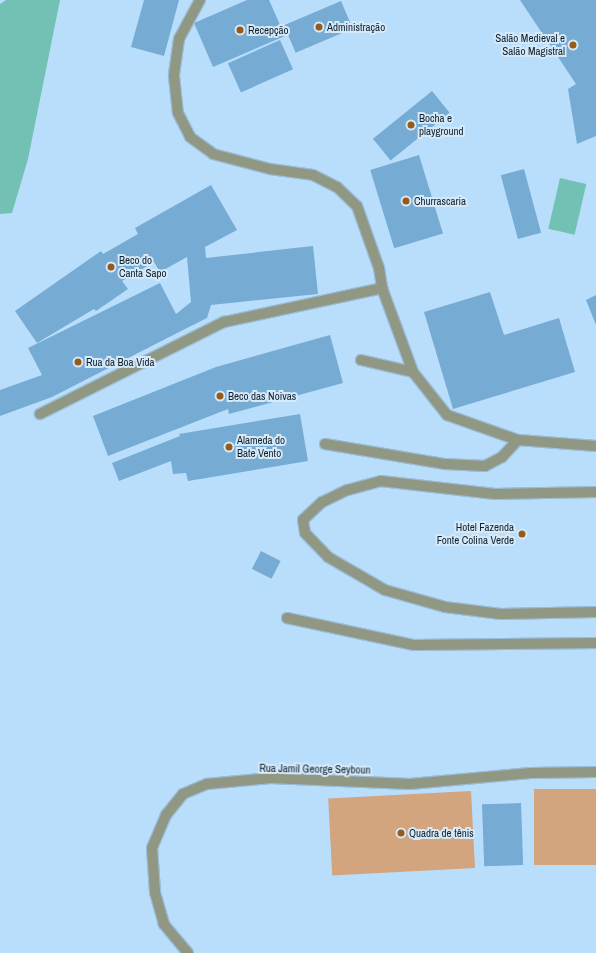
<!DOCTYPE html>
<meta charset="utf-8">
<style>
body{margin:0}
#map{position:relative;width:596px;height:953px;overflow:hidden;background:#b9defc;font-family:"Archivo Narrow",sans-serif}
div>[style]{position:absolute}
.green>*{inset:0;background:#d2a57f;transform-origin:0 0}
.water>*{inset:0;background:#73c1b4;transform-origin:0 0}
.building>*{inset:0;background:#76abd3;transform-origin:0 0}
.roads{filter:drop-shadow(1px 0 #9bbcd7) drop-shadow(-1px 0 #9bbcd7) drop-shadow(0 1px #9bbcd7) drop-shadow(0 -1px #9bbcd7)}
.service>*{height:10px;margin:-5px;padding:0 5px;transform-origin:5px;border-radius:5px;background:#909782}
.dots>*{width:11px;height:11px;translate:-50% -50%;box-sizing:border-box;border:2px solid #d6e9f8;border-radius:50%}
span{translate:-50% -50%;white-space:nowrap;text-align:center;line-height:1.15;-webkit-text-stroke:4px #d6e9f8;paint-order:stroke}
.poi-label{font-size:11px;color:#102230}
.left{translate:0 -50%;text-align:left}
.right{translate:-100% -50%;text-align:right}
.street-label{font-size:11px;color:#102230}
</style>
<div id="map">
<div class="green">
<i style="left:596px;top:789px;width:76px;height:62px;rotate:90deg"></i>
<i style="left:471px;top:791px;width:77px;height:143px;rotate:87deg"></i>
</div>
<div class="water">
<i style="clip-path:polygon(6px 0,60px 0,28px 159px,12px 213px,0 214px,0 4px)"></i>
<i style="left:560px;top:178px;width:27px;height:52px;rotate:13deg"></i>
</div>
<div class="building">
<i style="clip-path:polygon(144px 0,179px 0,164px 56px,131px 47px)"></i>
<i style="clip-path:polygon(247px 0,269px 0,285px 36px,213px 67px,194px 23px)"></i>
<i style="clip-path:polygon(520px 0,596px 0,596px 136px,577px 144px,568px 89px,576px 84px)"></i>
<i style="left:341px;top:1px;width:30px;height:62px;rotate:67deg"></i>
<i style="left:280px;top:40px;width:32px;height:57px;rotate:66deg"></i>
<i style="left:432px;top:91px;width:28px;height:76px;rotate:51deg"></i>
<i style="left:419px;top:155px;width:82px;height:51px;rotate:73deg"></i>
<i style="left:524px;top:169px;width:66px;height:24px;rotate:75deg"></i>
<i style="clip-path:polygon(211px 185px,237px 230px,205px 247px,206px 258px,313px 246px,318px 294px,211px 305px,207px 318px,183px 330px,52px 397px,0 416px,0 390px,42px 375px,28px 348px,160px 283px,176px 314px,191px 302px,187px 257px,160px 272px,154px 262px,122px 281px,128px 289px,96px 311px,94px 309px,37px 343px,15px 311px,101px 251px,103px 254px,138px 234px,135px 228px)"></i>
<i style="clip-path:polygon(490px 292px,504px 335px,559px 318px,575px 372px,453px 409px,424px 312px)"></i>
<i style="clip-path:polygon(596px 295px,596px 325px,586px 300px)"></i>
<i style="clip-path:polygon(330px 335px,343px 383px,229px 414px,228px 409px,108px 456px,93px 416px,216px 367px)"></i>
<i style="clip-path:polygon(300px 414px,308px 461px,188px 481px,186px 473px,173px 474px,171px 461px,119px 481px,112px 463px,180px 436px,179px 434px)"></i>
<i style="left:261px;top:551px;width:22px;height:20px;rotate:27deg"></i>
<i style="left:521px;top:803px;width:62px;height:39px;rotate:88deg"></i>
</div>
<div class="roads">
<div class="service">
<i style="left:200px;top:0;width:44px;rotate:118.3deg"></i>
<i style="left:179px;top:39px;width:37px;rotate:98deg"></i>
<i style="left:174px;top:76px;width:37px;rotate:84deg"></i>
<i style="left:178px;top:113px;width:27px;rotate:63deg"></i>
<i style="left:190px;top:137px;width:29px;rotate:36deg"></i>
<i style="left:213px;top:154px;width:59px;rotate:14.7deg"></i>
<i style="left:270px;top:169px;width:43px;rotate:7.9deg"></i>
<i style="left:313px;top:175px;width:27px;rotate:27deg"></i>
<i style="left:337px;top:187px;width:28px;rotate:44deg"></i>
<i style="left:357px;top:206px;width:66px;rotate:70.5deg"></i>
<i style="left:379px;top:268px;width:20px;rotate:81deg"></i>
<i style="left:382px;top:288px;width:90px;rotate:69.7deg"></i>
<i style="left:413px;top:372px;width:55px;rotate:51.7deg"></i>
<i style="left:447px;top:415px;width:75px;rotate:19.4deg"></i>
<i style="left:518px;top:440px;width:78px;rotate:4.4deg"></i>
<i style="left:361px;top:360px;width:53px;rotate:13deg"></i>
<i style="left:40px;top:414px;width:206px;rotate:-26.6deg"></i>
<i style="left:224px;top:322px;width:162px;rotate:-12.1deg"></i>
<i style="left:325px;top:444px;width:122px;rotate:9.5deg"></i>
<i style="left:445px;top:464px;width:40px;rotate:2.9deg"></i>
<i style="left:485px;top:466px;width:19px;rotate:-28deg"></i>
<i style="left:502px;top:457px;width:23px;rotate:-47deg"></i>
<i style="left:596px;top:492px;width:101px;rotate:178.9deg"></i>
<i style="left:495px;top:494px;width:115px;rotate:-173.5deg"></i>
<i style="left:381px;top:481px;width:35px;rotate:165deg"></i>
<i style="left:347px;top:490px;width:28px;rotate:154deg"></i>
<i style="left:322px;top:502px;width:26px;rotate:137deg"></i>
<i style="left:303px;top:520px;width:13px;rotate:81deg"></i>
<i style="left:305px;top:533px;width:33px;rotate:46deg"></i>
<i style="left:328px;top:557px;width:66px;rotate:30.1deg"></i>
<i style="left:385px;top:590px;width:62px;rotate:15.8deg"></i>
<i style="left:445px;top:607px;width:56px;rotate:7.1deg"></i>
<i style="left:501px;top:614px;width:95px;rotate:-1.2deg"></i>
<i style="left:287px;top:618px;width:130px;rotate:12deg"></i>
<i style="left:414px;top:645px;width:182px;rotate:-0.6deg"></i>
<i style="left:188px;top:953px;width:38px;rotate:-130deg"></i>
<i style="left:164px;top:924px;width:33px;rotate:-106deg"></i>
<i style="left:155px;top:892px;width:44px;rotate:-93.9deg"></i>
<i style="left:152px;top:848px;width:36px;rotate:-67deg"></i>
<i style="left:166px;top:815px;width:27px;rotate:-51deg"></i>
<i style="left:183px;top:794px;width:26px;rotate:-23deg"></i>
<i style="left:207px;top:784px;width:64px;rotate:-5.4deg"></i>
<i style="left:271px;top:778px;width:139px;rotate:2.5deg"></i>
<i style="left:410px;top:784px;width:121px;rotate:-5.2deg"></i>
<i style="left:531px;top:773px;width:65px;rotate:-0.9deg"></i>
</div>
</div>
<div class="dots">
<i style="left:319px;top:27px;background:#965a1b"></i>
<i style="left:240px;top:30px;background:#965a1b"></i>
<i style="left:573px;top:45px;background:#965a1b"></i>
<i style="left:411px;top:125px;background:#965a1b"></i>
<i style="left:406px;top:201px;background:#965a1b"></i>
<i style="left:111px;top:267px;background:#965a1b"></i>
<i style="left:78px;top:362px;background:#965a1b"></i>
<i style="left:220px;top:396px;background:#965a1b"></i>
<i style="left:229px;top:447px;background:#965a1b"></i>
<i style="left:522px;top:534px;background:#965a1b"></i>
<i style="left:401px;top:833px;background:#965a1b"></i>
</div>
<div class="poi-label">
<span class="left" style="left:327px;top:27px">Administração</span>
<span class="left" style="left:248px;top:30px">Recepção</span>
<span class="right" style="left:565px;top:45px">Salão Medieval e<br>Salão Magistral</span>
<span class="left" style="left:419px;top:125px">Bocha e<br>playground</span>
<span class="left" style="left:414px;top:201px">Churrascaria</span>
<span class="left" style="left:119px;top:267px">Beco do<br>Canta Sapo</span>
<span class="left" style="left:86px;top:362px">Rua da Boa Vida</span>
<span class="left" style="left:228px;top:396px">Beco das Noivas</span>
<span class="left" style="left:237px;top:447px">Alameda do<br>Bate Vento</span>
<span class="right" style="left:514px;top:534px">Hotel Fazenda<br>Fonte Colina Verde</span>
<span class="left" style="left:409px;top:833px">Quadra de tênis</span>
</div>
<div class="street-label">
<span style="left:315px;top:769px;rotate:1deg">Rua Jamil George Seyboun</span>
</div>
</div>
